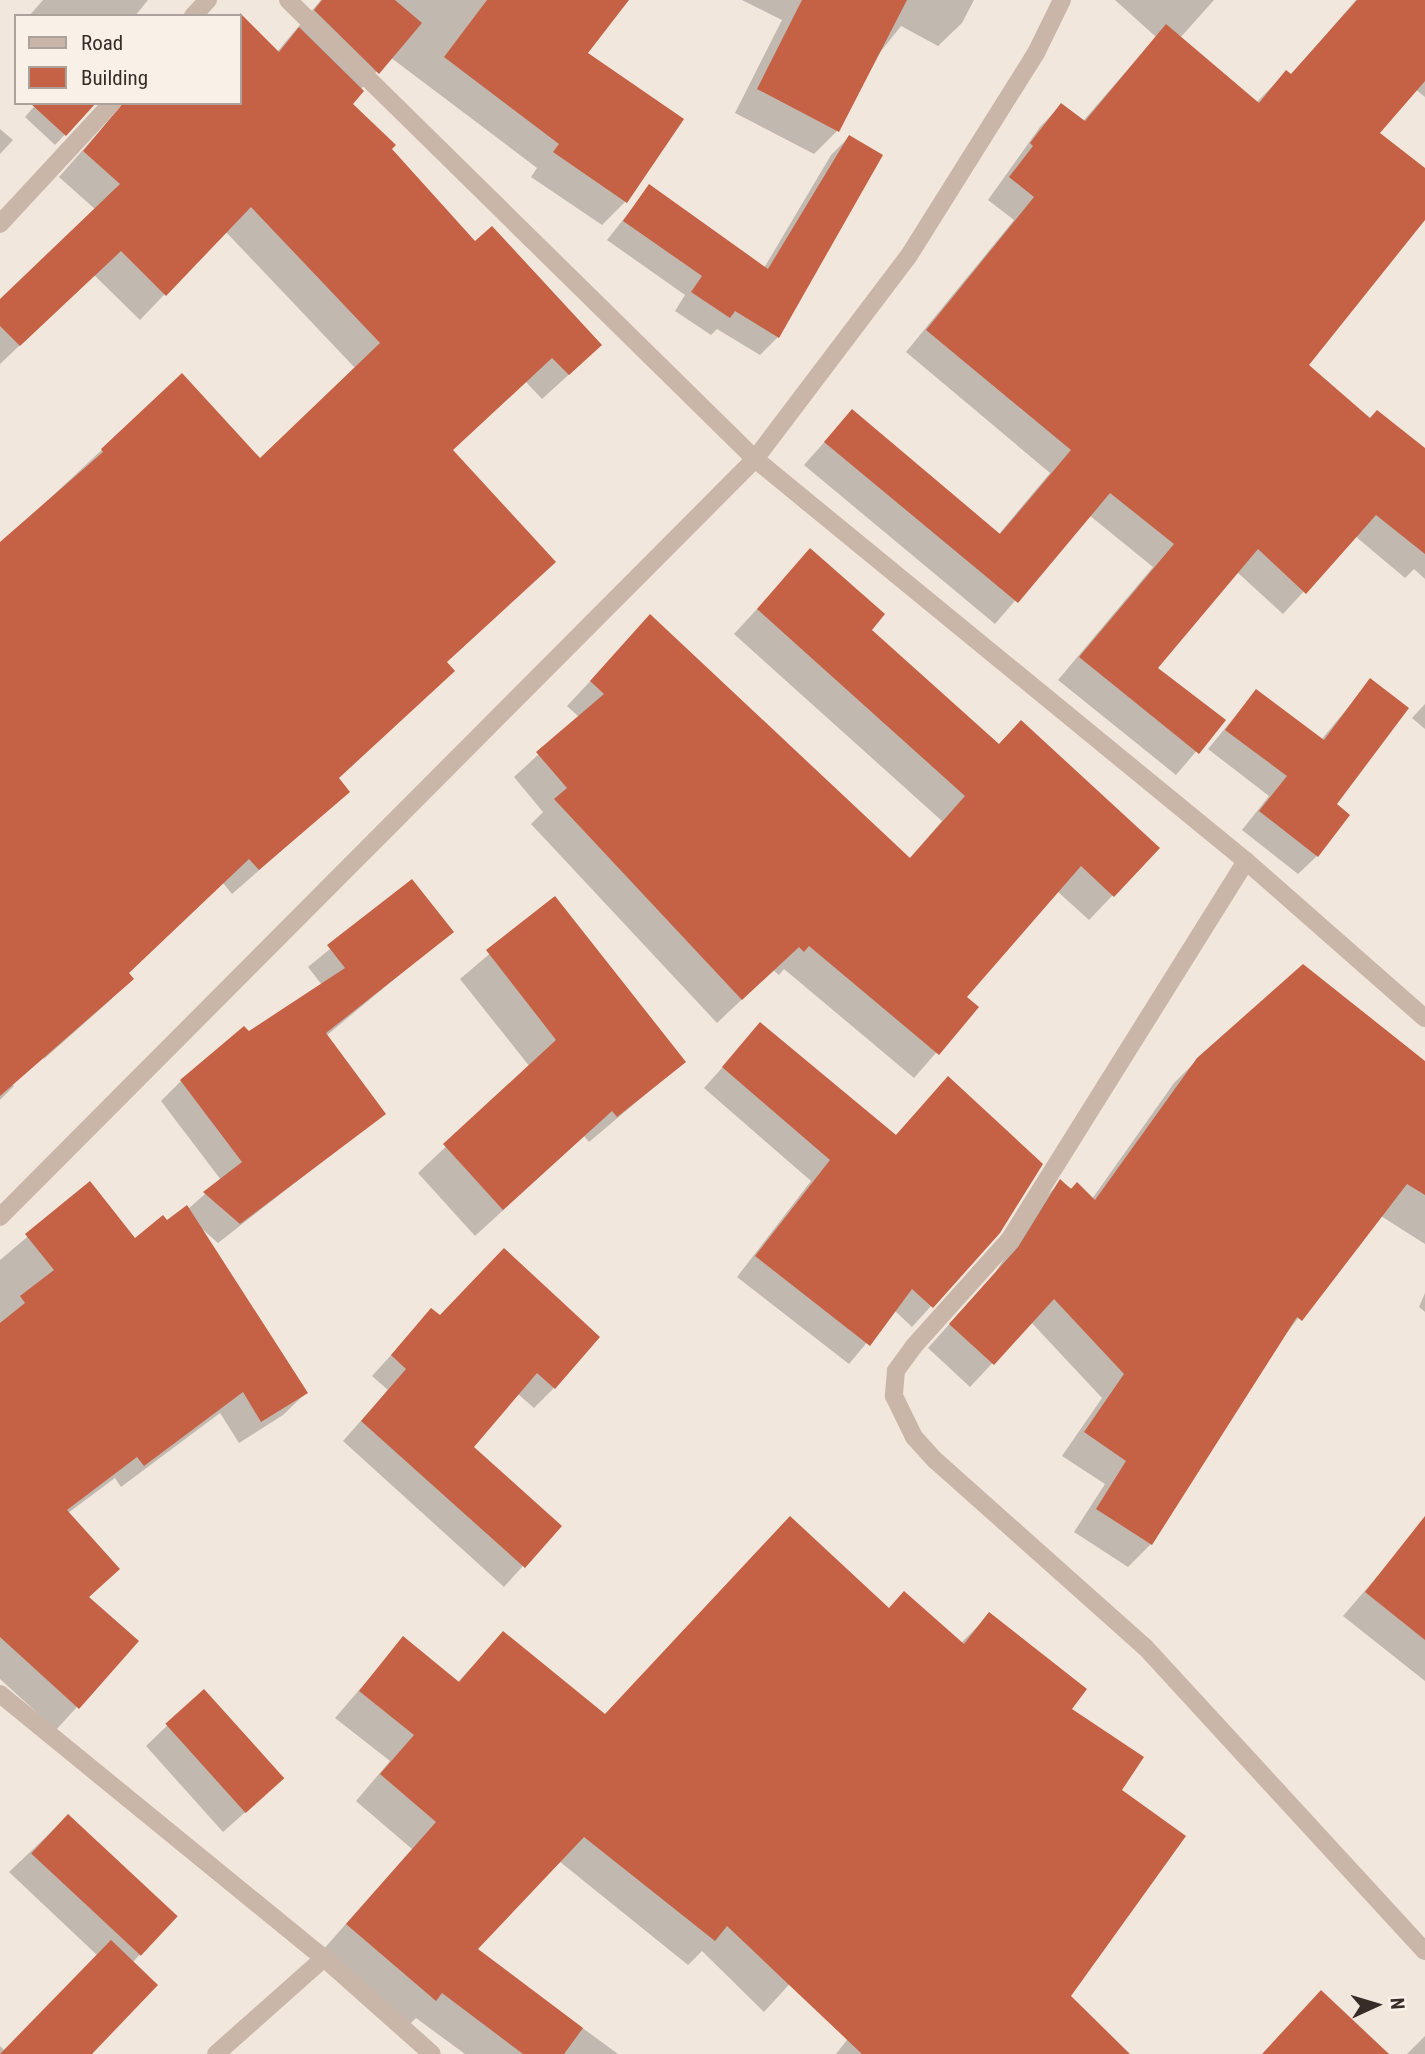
<!DOCTYPE html>
<style>
body{margin:0}
#map{position:relative;width:1425px;height:2054px;overflow:hidden;background:#f2e7dc;font-family:"Roboto Condensed",sans-serif}
div>[style]{position:absolute}
.shadow>*{inset:0;background:#0003}
.building>*{inset:0;background:#c56246;transform-origin:0 0}
.street>*{height:18px;margin:-9px;padding:0 9px;transform-origin:9px;border-radius:9px;background:#cab6a8}
span{translate:-50% -50%;white-space:nowrap;text-align:center;line-height:1.15;-webkit-text-stroke:5px #f9f1e8;paint-order:stroke}
.legend{position:absolute;left:14px;top:14px;width:228px;height:91px;box-sizing:border-box;background:#f9f1e8;border:2px solid #aba29b;margin:0;padding:9px 12px;list-style:none;font-size:21px;color:#372c28}
.legend li{display:flex;align-items:center;gap:14px;height:35px}
.legend b{width:35px;border:2px solid #aba29b}
.north{position:absolute;left:1341px;top:1970px;width:70px;height:70px;-webkit-text-stroke:5px #f9f1e8;paint-order:stroke;rotate:86deg;font-size:19px;font-weight:700;line-height:28px;text-align:center;color:#372c28}
.north::after{content:'';display:block;margin:auto;width:24px;height:32px;background:#372c28;clip-path:polygon(50% 0,100% 100%,50% 72%,0 100%)}
</style>
<div id="map">
<div class="shadow">
<i style="clip-path:polygon(43px 0,148px 0,135px 16px,29px 16px)"></i>
<i style="clip-path:polygon(321px 0,627px 0,586px 54px,681px 119px,625px 202px,602px 225px,531px 177px,537px 168px,390px 57px,360px 90px,350px 105px,574px 370px,542px 399px,526px 382px,451px 451px,446px 663px,337px 779px,348px 792px,232px 894px,223px 883px,127px 974px,132px 979px,106px 1004px,44px 1059px,0 1006px,0 545px,182px 375px,260px 461px,356px 369px,225px 231px,140px 320px,94px 275px,0 364px,0 301px,96px 210px,59px 177px,97px 134px,240px 103px,240px 55px,260px 35px,277px 52px)"></i>
<i style="clip-path:polygon(742px 0,974px 0,962px 23px,938px 46px,901px 26px,874px 60px,838px 130px,814px 154px,735px 113px,782px 20px)"></i>
<i style="clip-path:polygon(1115px 0,1214px 0,1180px 38px,1256px 103px,1286px 72px,1290px 76px,1356px 0,1425px 0,1425px 97px,1415px 89px,1377px 133px,1425px 171px,1425px 218px,1306px 365px,1369px 420px,1425px 451px,1425px 579px,1414px 569px,1405px 578px,1355px 536px,1283px 614px,1237px 572px,1156px 669px,1223px 720px,1176px 775px,1058px 680px,1153px 567px,1089px 515px,995px 624px,804px 465px,852px 411px,998px 535px,1050px 473px,906px 352px,1014px 220px,988px 200px,1040px 127px,1061px 105px,1083px 121px,1156px 37px)"></i>
<i style="clip-path:polygon(37px 103px,95px 103px,55px 145px,25px 117px)"></i>
<i style="clip-path:polygon(0 129px,13px 140px,0 154px)"></i>
<i style="clip-path:polygon(849px 137px,778px 337px,760px 355px,717px 329px,711px 335px,675px 311px,685px 295px,607px 240px,649px 187px,764px 268px,831px 155px)"></i>
<i style="clip-path:polygon(810px 551px,869px 630px,998px 745px,1021px 722px,1158px 848px,1089px 920px,1057px 891px,965px 997px,976px 1007px,914px 1078px,784px 969px,779px 975px,773px 970px,717px 1023px,531px 824px,543px 812px,514px 777px,579px 717px,567px 706px,650px 617px,909px 859px,942px 821px,734px 634px)"></i>
<i style="clip-path:polygon(1371px 680px,1317px 856px,1298px 874px,1242px 830px,1269px 796px,1208px 749px,1256px 691px,1321px 740px)"></i>
<i style="clip-path:polygon(1425px 704px,1425px 729px,1412px 718px)"></i>
<i style="clip-path:polygon(412px 882px,451px 932px,326px 1036px,383px 1114px,218px 1243px,201px 1228px,306px 1393px,283px 1415px,239px 1443px,220px 1413px,121px 1487px,115px 1478px,68px 1513px,118px 1569px,88px 1598px,137px 1641px,56px 1730px,0 1679px,0 1260px,90px 1184px,135px 1240px,188px 1209px,221px 1180px,161px 1101px,181px 1081px,322px 985px,308px 967px)"></i>
<i style="clip-path:polygon(554px 899px,684px 1062px,589px 1142px,584px 1136px,475px 1236px,418px 1173px,530px 1067px,460px 979px)"></i>
<i style="clip-path:polygon(761px 1024px,894px 1137px,948px 1079px,998px 1232px,912px 1327px,894px 1310px,849px 1364px,737px 1277px,811px 1181px,704px 1088px)"></i>
<i style="clip-path:polygon(1198px 1059px,1425px 1062px,1425px 1244px,1381px 1216px,1279px 1342px,1151px 1544px,1128px 1567px,1074px 1532px,1105px 1484px,1062px 1456px,1102px 1398px,1031px 1322px,970px 1387px,928px 1348px,995px 1273px,1038px 1205px,1060px 1182px,1092px 1199px,1174px 1083px)"></i>
<i style="clip-path:polygon(0 1070px,14px 1086px,0 1100px)"></i>
<i style="clip-path:polygon(484px 1270px,554px 1388px,534px 1408px,518px 1394px,472px 1447px,559px 1526px,504px 1587px,343px 1441px,388px 1390px,372px 1376px,432px 1310px,439px 1317px)"></i>
<i style="clip-path:polygon(1425px 1293px,1425px 1312px,1419px 1307px)"></i>
<i style="clip-path:polygon(1425px 1521px,1425px 1681px,1343px 1616px)"></i>
<i style="clip-path:polygon(888px 1610px,961px 1643px,989px 1615px,1069px 1709px,1119px 1790px,1069px 1996px,1128px 2054px,836px 2054px,868px 2013px,807px 1965px,764px 2012px,702px 1951px,688px 1965px,559px 1861px,475px 1949px,618px 2054px,465px 2054px,416px 2018px,409px 2025px,322px 1951px,412px 1849px,356px 1801px,390px 1761px,335px 1718px,403px 1639px,457px 1683px,503px 1633px,604px 1716px)"></i>
<i style="clip-path:polygon(203px 1691px,260px 1799px,223px 1832px,146px 1746px)"></i>
<i style="clip-path:polygon(68px 1816px,176px 1916px,132px 1963px,89px 2054px,0 2054px,0 2046px,5px 2051px,98px 1956px,9px 1872px)"></i>
<i style="clip-path:polygon(1425px 2036px,1425px 2054px,1407px 2054px)"></i>
</div>
<div class="building">
<i style="clip-path:polygon(322px 0,395px 0,422px 23px,379px 74px,314px 10px)"></i>
<i style="clip-path:polygon(487px 0,629px 0,588px 53px,684px 119px,627px 203px,553px 152px,559px 144px,444px 57px)"></i>
<i style="clip-path:polygon(802px 0,907px 0,839px 132px,757px 89px)"></i>
<i style="clip-path:polygon(1357px 0,1425px 0,1425px 81px,1380px 133px,1425px 168px,1425px 220px,1309px 365px,1370px 418px,1377px 410px,1425px 448px,1425px 554px,1376px 515px,1306px 594px,1258px 549px,1158px 668px,1226px 720px,1199px 754px,1079px 657px,1174px 544px,1110px 493px,1018px 603px,824px 442px,852px 409px,1000px 534px,1071px 450px,926px 330px,1034px 197px,1009px 177px,1033px 146px,1030px 143px,1061px 103px,1085px 121px,1166px 24px,1259px 103px,1286px 70px,1291px 74px)"></i>
<i style="clip-path:polygon(240px 13px,279px 52px,299px 27px,364px 91px,353px 104px,396px 145px,392px 149px,475px 241px,492px 226px,602px 345px,569px 375px,552px 358px,453px 450px,556px 562px,447px 662px,455px 671px,339px 778px,350px 792px,259px 870px,249px 859px,129px 973px,134px 979px,0 1096px,0 542px,103px 452px,101px 449px,182px 373px,260px 458px,380px 343px,251px 207px,166px 296px,121px 251px,20px 346px,0 326px,0 299px,120px 184px,83px 151px,123px 103px,240px 103px)"></i>
<i style="clip-path:polygon(30px 103px,96px 103px,66px 136px)"></i>
<i style="clip-path:polygon(849px 135px,883px 155px,779px 338px,735px 311px,730px 318px,691px 292px,702px 276px,623px 221px,649px 184px,768px 269px)"></i>
<i style="clip-path:polygon(810px 548px,885px 614px,872px 630px,999px 744px,1021px 720px,1160px 848px,1114px 897px,1081px 866px,967px 997px,979px 1007px,939px 1055px,809px 946px,804px 952px,799px 947px,742px 1000px,554px 799px,567px 788px,536px 752px,604px 694px,590px 681px,650px 614px,910px 858px,965px 796px,757px 609px)"></i>
<i style="clip-path:polygon(1370px 678px,1409px 708px,1337px 804px,1350px 815px,1318px 857px,1259px 811px,1287px 776px,1225px 730px,1256px 689px,1324px 740px)"></i>
<i style="clip-path:polygon(412px 879px,454px 932px,326px 1033px,386px 1114px,240px 1224px,203px 1192px,242px 1162px,180px 1080px,244px 1026px,249px 1031px,345px 968px,327px 945px)"></i>
<i style="clip-path:polygon(555px 896px,686px 1062px,617px 1117px,612px 1111px,503px 1210px,443px 1144px,556px 1040px,486px 950px)"></i>
<i style="clip-path:polygon(1303px 964px,1425px 1061px,1425px 1195px,1407px 1184px,1302px 1321px,1297px 1317px,1152px 1545px,1096px 1509px,1126px 1461px,1084px 1432px,1124px 1374px,1054px 1299px,994px 1365px,949px 1324px,1018px 1247px,1060px 1179px,1071px 1189px,1077px 1182px,1095px 1200px,1197px 1058px)"></i>
<i style="clip-path:polygon(760px 1022px,896px 1135px,948px 1076px,1043px 1164px,1000px 1233px,933px 1308px,912px 1289px,870px 1346px,755px 1256px,830px 1160px,722px 1067px)"></i>
<i style="clip-path:polygon(90px 1181px,135px 1238px,163px 1215px,167px 1220px,187px 1205px,308px 1393px,261px 1422px,243px 1392px,144px 1466px,137px 1457px,67px 1510px,120px 1569px,89px 1597px,139px 1641px,79px 1709px,0 1637px,0 1323px,25px 1303px,20px 1296px,54px 1270px,25px 1234px)"></i>
<i style="clip-path:polygon(504px 1248px,600px 1337px,555px 1389px,537px 1373px,474px 1447px,562px 1526px,525px 1568px,361px 1421px,406px 1369px,391px 1355px,431px 1308px,440px 1315px)"></i>
<i style="clip-path:polygon(790px 1516px,889px 1608px,904px 1591px,964px 1644px,989px 1612px,1087px 1689px,1072px 1709px,1144px 1757px,1122px 1790px,1186px 1836px,1071px 1996px,1130px 2054px,862px 2054px,727px 1926px,715px 1941px,584px 1837px,478px 1949px,583px 2028px,564px 2054px,523px 2054px,442px 1993px,436px 2001px,346px 1924px,436px 1822px,380px 1774px,414px 1735px,359px 1691px,403px 1636px,459px 1682px,503px 1631px,605px 1714px)"></i>
<i style="clip-path:polygon(1425px 1516px,1425px 1640px,1365px 1592px)"></i>
<i style="left:204px;top:1689px;width:120px;height:52px;rotate:48deg"></i>
<i style="left:68px;top:1814px;width:150px;height:54px;rotate:43deg"></i>
<i style="clip-path:polygon(111px 1940px,158px 1985px,92px 2054px,0 2054px)"></i>
<i style="clip-path:polygon(1321px 1990px,1389px 2054px,1262px 2054px)"></i>
</div>
<div class="street">
<i style="left:288px;top:0;width:655px;rotate:44.51deg"></i>
<i style="left:755px;top:459px;width:635px;rotate:39.31deg"></i>
<i style="left:1246px;top:861px;width:238px;rotate:41.3deg"></i>
<i style="left:193px;top:16px;width:22px;rotate:-47deg"></i>
<i style="left:0;top:224px;width:165px;rotate:-47.2deg"></i>
<i style="left:1246px;top:861px;width:447px;rotate:122deg"></i>
<i style="left:1009px;top:1240px;width:142px;rotate:131.9deg"></i>
<i style="left:914px;top:1346px;width:31px;rotate:126deg"></i>
<i style="left:896px;top:1371px;width:25px;rotate:95deg"></i>
<i style="left:894px;top:1396px;width:46px;rotate:64deg"></i>
<i style="left:914px;top:1437px;width:31px;rotate:48deg"></i>
<i style="left:935px;top:1460px;width:281px;rotate:41.7deg"></i>
<i style="left:1145px;top:1647px;width:413px;rotate:47.4deg"></i>
<i style="left:0;top:1217px;width:1070px;rotate:-45.11deg"></i>
<i style="left:755px;top:459px;width:253px;rotate:-52.9deg"></i>
<i style="left:908px;top:257px;width:241px;rotate:-57.9deg"></i>
<i style="left:1036px;top:53px;width:59px;rotate:-63.9deg"></i>
<i style="left:0;top:1694px;width:418px;rotate:39.2deg"></i>
<i style="left:324px;top:1958px;width:144px;rotate:41.6deg"></i>
<i style="left:216px;top:2054px;width:144px;rotate:-41.6deg"></i>
</div>
<ul class="legend">
<li><b style="height:9px;background:#cab6a8"></b>Road</li>
<li><b style="height:19px;background:#c56246"></b>Building</li>
</ul>
<div class="north">N</div>
</div>
